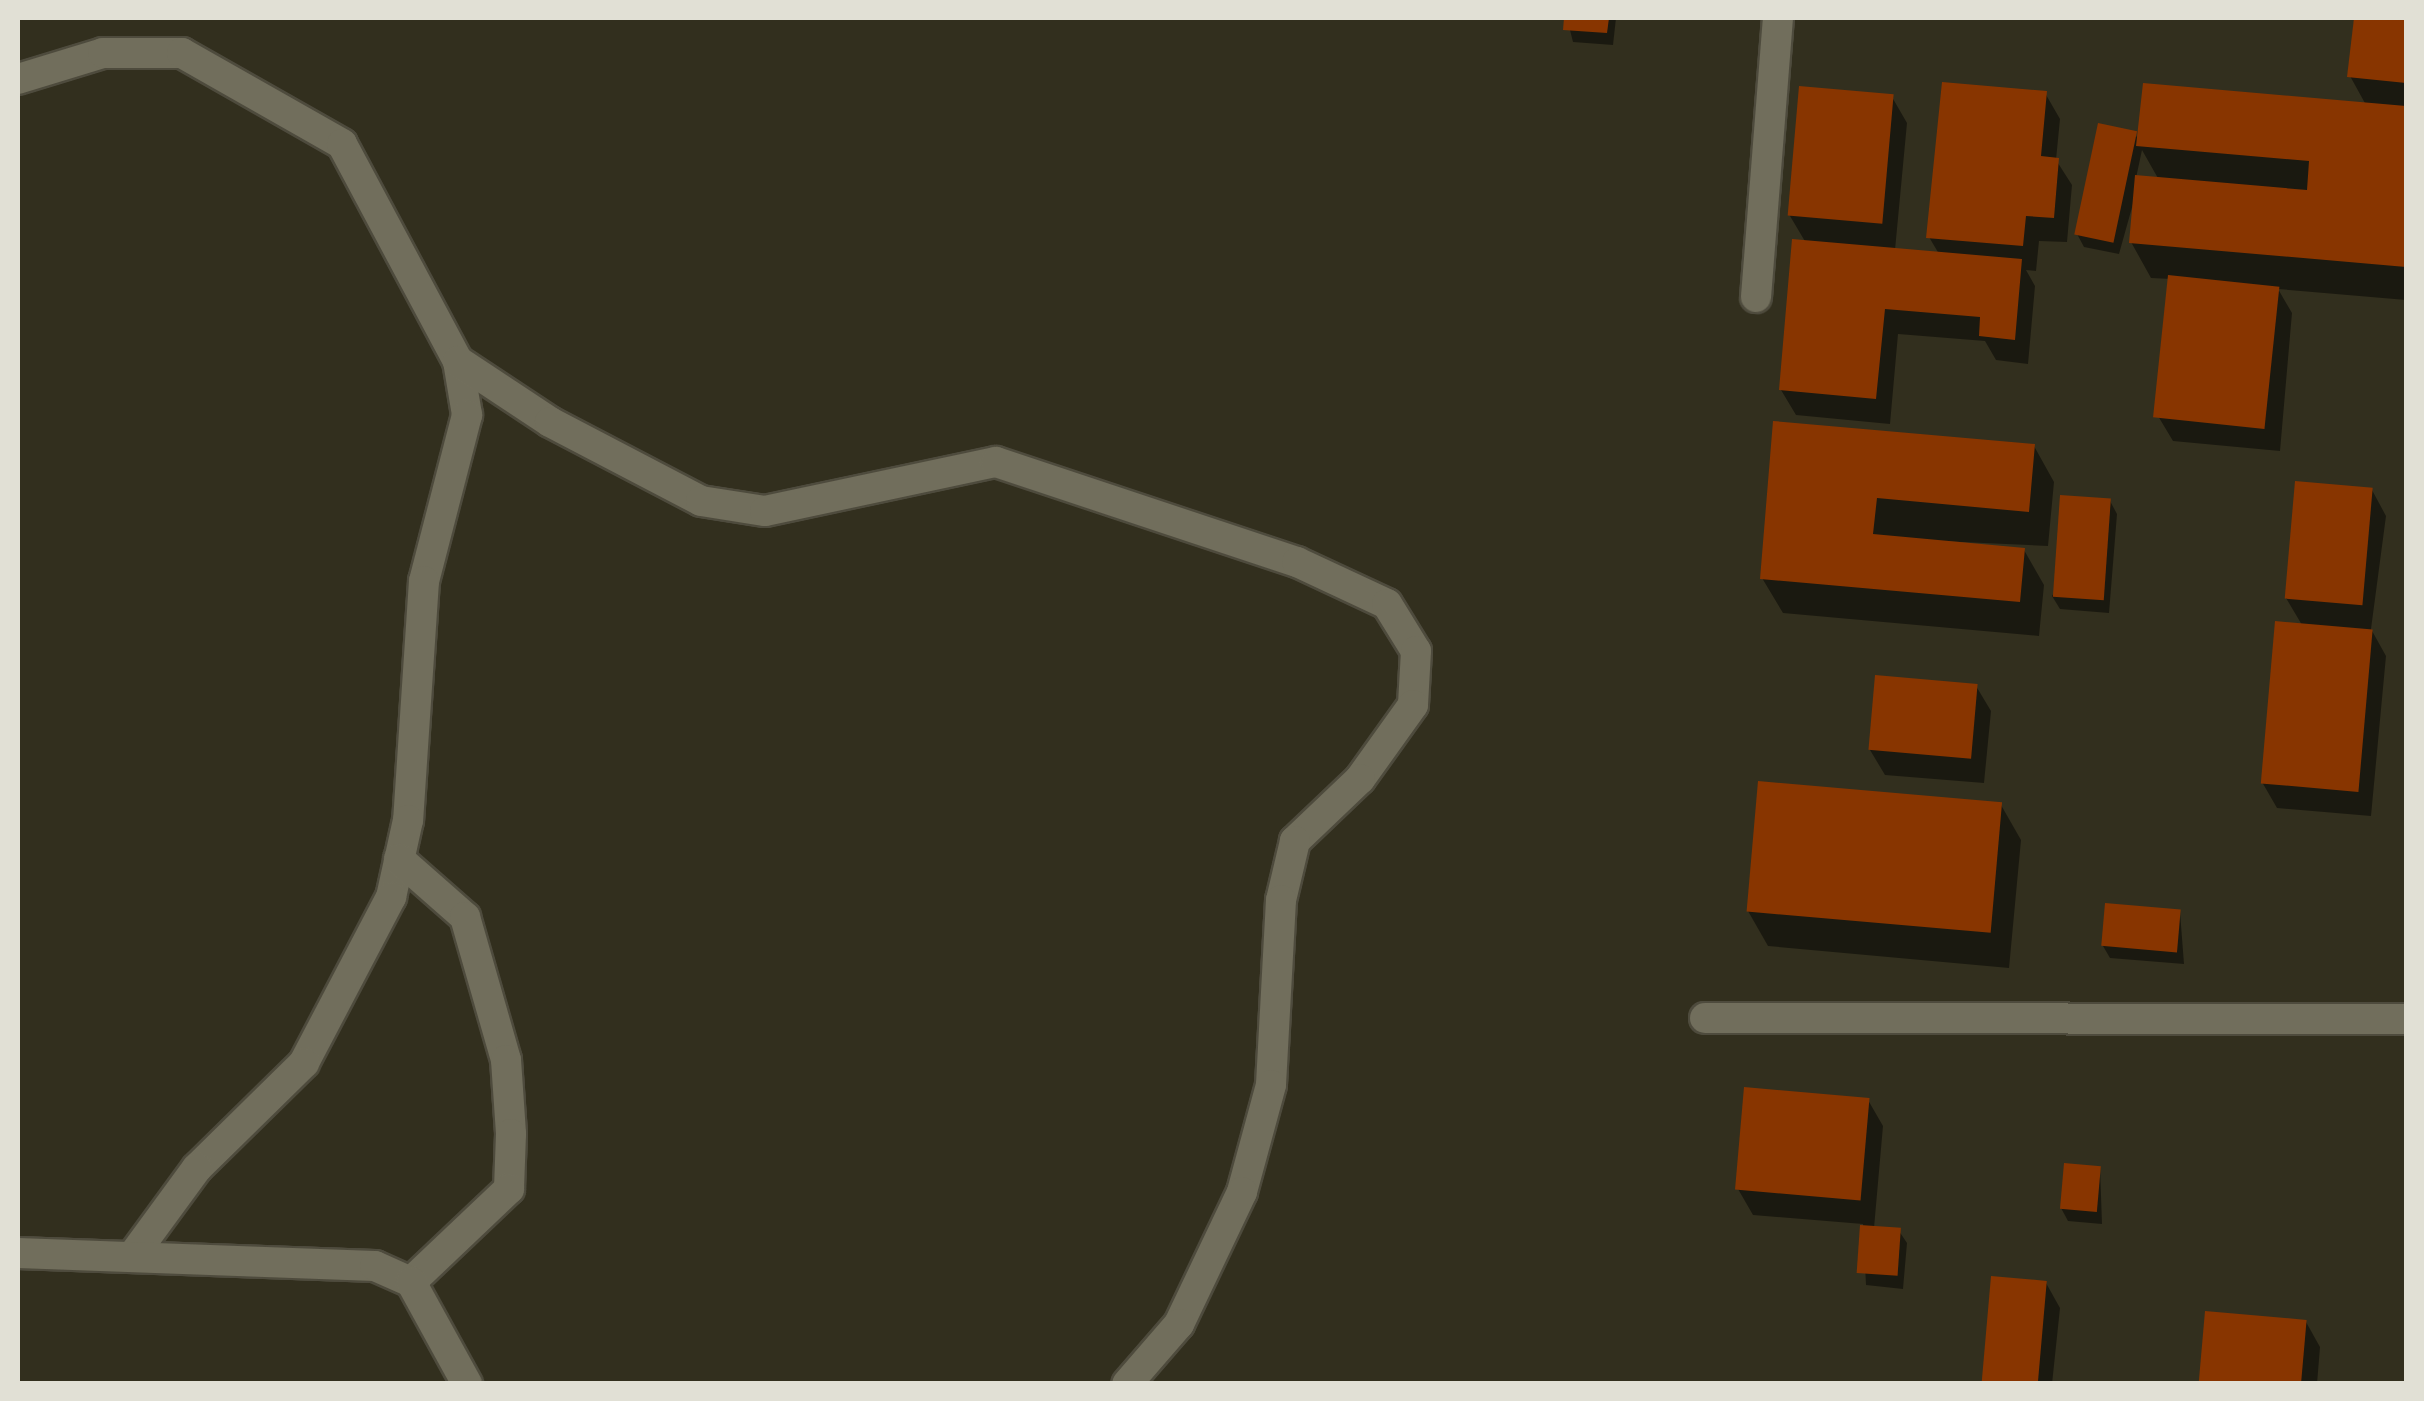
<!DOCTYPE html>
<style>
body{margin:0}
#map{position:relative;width:2424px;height:1401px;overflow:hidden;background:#322f1e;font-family:"Golos Text",sans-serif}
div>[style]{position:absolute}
.shadow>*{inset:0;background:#0007}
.building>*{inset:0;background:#883500;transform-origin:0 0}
.roads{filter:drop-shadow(2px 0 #4e4b3d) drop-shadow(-2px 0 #4e4b3d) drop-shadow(0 2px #4e4b3d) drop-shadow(0 -2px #4e4b3d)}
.minor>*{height:30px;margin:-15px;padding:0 15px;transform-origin:15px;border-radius:15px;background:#716e5c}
span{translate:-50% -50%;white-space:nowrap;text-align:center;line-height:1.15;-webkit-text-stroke:8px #322f1e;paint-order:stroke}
.frame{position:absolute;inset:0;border:20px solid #e1e0d5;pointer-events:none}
</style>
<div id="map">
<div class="shadow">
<i style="clip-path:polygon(1567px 18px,1616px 18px,1613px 45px,1573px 42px)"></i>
<i style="clip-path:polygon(evenodd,2357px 18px,2406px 18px,2406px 300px,2278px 289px,2292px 313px,2280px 451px,2173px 441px,2158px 416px,2171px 279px,2151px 278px,2131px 242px,2136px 193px,2119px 254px,2084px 247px,2077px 234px,2135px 134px,2139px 141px,2366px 105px,2350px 76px,2357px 18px,2142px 150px,2159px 180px,2136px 178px,2142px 150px)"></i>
<i style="clip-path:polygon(2045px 93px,2060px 119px,2056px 160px,2072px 185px,2067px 242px,2039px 241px,2036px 271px,2026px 270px,2035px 286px,2028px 364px,1996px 360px,1985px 341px,1898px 334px,1890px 424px,1796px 415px,1781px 390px,1806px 243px,1790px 216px,1892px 97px,1907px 123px,1895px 250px,1939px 254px,1929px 237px)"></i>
<i style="clip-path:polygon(1775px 424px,2034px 446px,2054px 482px,2048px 546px,1895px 539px,2024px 550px,2044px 585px,2039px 636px,1783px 613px,1762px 578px)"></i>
<i style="clip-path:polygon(2372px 490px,2386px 516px,2371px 629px,2386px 656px,2371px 816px,2277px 808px,2262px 782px,2302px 625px,2286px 598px)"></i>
<i style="clip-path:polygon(2110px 501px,2117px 514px,2109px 613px,2060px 609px,2052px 596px)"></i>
<i style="clip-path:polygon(1976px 686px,1991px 711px,1984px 783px,1885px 775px,1870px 750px)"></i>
<i style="clip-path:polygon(2001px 805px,2021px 840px,2009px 968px,1768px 946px,1748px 911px)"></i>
<i style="clip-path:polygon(2180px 912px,2184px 964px,2110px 958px,2103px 946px)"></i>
<i style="clip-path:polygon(1868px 1100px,1883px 1126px,1874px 1228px,1899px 1231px,1907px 1243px,1903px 1289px,1866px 1285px,1863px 1224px,1753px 1215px,1738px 1189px)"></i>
<i style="clip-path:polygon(2100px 1168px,2102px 1224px,2068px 1221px,2061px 1208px)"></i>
<i style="clip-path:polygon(2046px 1283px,2060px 1308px,2052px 1384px,1984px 1384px)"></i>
<i style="clip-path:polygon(2306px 1322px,2320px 1347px,2317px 1384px,2201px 1384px)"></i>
</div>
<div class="building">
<i style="clip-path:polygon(1564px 18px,1609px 18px,1607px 33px,1563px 30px)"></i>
<i style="clip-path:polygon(2354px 18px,2406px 18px,2406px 83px,2347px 77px)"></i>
<i style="clip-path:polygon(1942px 82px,2047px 91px,2041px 156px,2059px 158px,2054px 218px,2026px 216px,2023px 246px,1926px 238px)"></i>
<i style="clip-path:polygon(2143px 83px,2406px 106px,2406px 267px,2129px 243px,2135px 175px,2307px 190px,2309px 161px,2136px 146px)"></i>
<i style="left:1799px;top:86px;width:95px;height:130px;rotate:5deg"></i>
<i style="left:2098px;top:123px;width:40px;height:114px;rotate:12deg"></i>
<i style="clip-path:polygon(1792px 239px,2022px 259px,2015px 340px,1979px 336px,1980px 317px,1885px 309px,1876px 399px,1779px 390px)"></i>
<i style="left:2168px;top:275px;width:112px;height:143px;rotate:6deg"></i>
<i style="clip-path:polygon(1773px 421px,2035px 444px,2029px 512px,1877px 498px,1873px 534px,2025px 548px,2020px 602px,1760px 579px)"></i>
<i style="left:2295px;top:481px;width:78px;height:118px;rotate:5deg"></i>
<i style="left:2060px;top:495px;width:51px;height:102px;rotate:4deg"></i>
<i style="left:2275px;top:621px;width:98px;height:163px;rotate:5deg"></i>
<i style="left:1875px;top:675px;width:103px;height:75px;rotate:5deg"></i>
<i style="left:1758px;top:781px;width:245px;height:131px;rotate:5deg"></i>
<i style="left:2105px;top:903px;width:76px;height:43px;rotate:5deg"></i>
<i style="left:1744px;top:1087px;width:126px;height:103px;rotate:5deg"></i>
<i style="left:2064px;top:1163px;width:37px;height:46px;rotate:5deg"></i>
<i style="left:1860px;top:1225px;width:41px;height:48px;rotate:4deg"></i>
<i style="left:1991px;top:1276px;width:56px;height:108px;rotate:5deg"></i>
<i style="left:2205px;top:1311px;width:102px;height:73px;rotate:5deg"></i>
</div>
<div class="roads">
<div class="minor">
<i style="left:18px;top:79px;width:89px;rotate:-17deg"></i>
<i style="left:103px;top:53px;width:79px"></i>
<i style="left:182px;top:53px;width:184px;rotate:29.6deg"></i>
<i style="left:342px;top:144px;width:246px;rotate:61.9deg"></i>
<i style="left:458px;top:361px;width:55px;rotate:80.5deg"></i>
<i style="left:467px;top:415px;width:171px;rotate:104.5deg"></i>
<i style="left:424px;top:581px;width:240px;rotate:93.8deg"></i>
<i style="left:408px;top:820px;width:79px;rotate:102.4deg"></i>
<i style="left:391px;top:897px;width:187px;rotate:117.7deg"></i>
<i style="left:304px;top:1063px;width:150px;rotate:135.5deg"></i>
<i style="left:197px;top:1168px;width:107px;rotate:126.2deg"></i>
<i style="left:1756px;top:297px;width:280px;rotate:-85.5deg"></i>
<i style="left:458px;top:361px;width:110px;rotate:33.5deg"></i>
<i style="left:550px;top:422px;width:170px;rotate:27.6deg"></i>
<i style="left:701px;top:501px;width:65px;rotate:8.9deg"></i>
<i style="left:765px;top:511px;width:236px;rotate:-12deg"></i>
<i style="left:996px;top:462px;width:317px;rotate:18.4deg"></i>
<i style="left:1297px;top:562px;width:99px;rotate:25deg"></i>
<i style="left:1387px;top:604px;width:55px;rotate:58.3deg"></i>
<i style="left:1416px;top:651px;width:54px;rotate:93.2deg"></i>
<i style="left:1413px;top:705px;width:91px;rotate:125.6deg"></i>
<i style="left:1360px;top:779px;width:90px;rotate:136.4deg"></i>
<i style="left:1295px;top:841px;width:61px;rotate:103.3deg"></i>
<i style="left:1281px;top:900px;width:185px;rotate:93.1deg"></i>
<i style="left:1271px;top:1085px;width:111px;rotate:105.2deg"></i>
<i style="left:1242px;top:1192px;width:146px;rotate:115.5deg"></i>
<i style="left:1179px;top:1324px;width:79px;rotate:130.9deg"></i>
<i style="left:399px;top:859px;width:88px;rotate:41.3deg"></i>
<i style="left:465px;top:917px;width:149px;rotate:74deg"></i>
<i style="left:506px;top:1060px;width:74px;rotate:86.1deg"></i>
<i style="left:511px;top:1134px;width:55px;rotate:92.1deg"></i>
<i style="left:509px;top:1189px;width:135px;rotate:136.5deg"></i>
<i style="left:1705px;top:1018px;width:701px;rotate:0.08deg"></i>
<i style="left:18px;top:1253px;width:357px;rotate:2.1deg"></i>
<i style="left:375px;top:1266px;width:39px;rotate:24deg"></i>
<i style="left:411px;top:1282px;width:116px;rotate:61.2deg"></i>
</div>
</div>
<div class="frame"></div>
</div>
